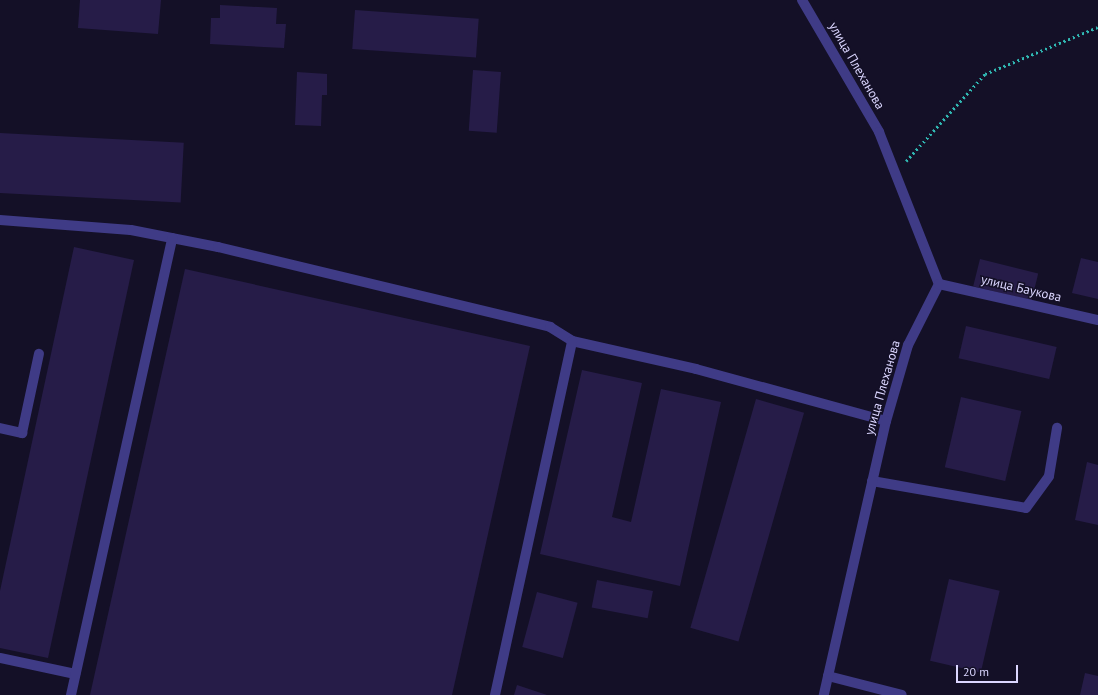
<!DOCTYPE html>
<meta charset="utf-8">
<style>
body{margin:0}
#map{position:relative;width:1098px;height:695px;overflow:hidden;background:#141027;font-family:"PT Sans",sans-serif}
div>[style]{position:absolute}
.building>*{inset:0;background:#261c48;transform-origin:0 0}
.path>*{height:2.5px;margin-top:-1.25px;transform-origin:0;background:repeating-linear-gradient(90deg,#30b8b3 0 2px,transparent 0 5px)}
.lane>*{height:10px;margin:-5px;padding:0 5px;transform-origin:5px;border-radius:5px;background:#3f3b86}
.street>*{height:10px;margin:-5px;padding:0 5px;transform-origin:5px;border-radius:5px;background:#3f3b86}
span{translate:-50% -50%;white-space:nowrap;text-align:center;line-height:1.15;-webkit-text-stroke:3px #141027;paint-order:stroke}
.street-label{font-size:13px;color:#dbd6ff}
.scale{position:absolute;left:956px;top:665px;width:62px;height:18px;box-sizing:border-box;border:2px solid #dbd6ff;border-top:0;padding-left:5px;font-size:12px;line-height:14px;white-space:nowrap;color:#dbd6ff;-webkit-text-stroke:3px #141027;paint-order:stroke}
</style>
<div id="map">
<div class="building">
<i style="clip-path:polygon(80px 0,161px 0,158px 34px,78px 28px)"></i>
<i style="clip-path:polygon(220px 5px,277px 8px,276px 24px,286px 24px,284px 48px,210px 44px,211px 18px,220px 18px)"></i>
<i style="left:355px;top:10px;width:124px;height:39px;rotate:4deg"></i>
<i style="left:473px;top:70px;width:28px;height:61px;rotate:4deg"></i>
<i style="clip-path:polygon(297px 72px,327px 74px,327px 95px,322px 95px,321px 126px,295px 125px)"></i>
<i style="left:0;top:133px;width:184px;height:60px;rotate:3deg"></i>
<i style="clip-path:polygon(74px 247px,134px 260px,48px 658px,0 648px,0 591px)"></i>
<i style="clip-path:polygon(1081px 258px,1098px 262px,1098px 299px,1072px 293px)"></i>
<i style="left:980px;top:259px;width:60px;height:28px;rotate:14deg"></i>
<i style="clip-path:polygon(185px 269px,530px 346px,452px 695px,90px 695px)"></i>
<i style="left:966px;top:326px;width:93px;height:33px;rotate:13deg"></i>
<i style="clip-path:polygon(582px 370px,642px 383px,612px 517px,631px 522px,661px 389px,721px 402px,680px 586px,540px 554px)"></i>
<i style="left:961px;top:397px;width:62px;height:72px;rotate:13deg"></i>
<i style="left:756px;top:399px;width:50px;height:238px;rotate:16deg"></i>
<i style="clip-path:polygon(1087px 462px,1098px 465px,1098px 525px,1075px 520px)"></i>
<i style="left:949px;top:579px;width:52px;height:84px;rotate:13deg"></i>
<i style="left:597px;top:580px;width:57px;height:28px;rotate:11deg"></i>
<i style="left:537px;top:592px;width:42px;height:57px;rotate:15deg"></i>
<i style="clip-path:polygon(1085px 673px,1098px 676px,1098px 695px,1080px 695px)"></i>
<i style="clip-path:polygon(517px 685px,547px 695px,514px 695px)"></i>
</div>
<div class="path">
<i style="left:906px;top:161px;width:118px;rotate:-47.8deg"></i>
<i style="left:985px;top:74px;width:122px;rotate:-22.6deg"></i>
</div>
<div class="lane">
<i style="left:0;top:220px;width:131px;rotate:4.4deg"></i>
<i style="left:131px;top:230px;width:89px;rotate:11.1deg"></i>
<i style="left:218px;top:247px;width:342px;rotate:13.5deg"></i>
<i style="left:550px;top:327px;width:26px;rotate:32deg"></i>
<i style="left:572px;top:341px;width:127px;rotate:12.7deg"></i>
<i style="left:696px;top:369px;width:197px;rotate:15.3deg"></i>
<i style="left:0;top:428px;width:23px;rotate:13deg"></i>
<i style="left:22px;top:433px;width:81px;rotate:-77.9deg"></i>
<i style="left:872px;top:481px;width:156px;rotate:9.9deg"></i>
<i style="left:1026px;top:508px;width:39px;rotate:-54deg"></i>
<i style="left:1049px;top:476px;width:49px;rotate:-80.5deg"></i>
<i style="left:0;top:658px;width:77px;rotate:12deg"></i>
<i style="left:828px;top:676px;width:76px;rotate:14.4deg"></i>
<i style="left:71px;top:695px;width:468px;rotate:-77.5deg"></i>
<i style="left:495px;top:695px;width:362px;rotate:-77.7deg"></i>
</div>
<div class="street">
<i style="left:802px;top:0;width:153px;rotate:59.7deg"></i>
<i style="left:879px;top:132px;width:163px;rotate:68.5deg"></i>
<i style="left:939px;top:284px;width:68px;rotate:116.9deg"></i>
<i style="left:908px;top:345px;width:79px;rotate:106.1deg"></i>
<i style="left:886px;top:421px;width:281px;rotate:102.8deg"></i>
<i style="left:939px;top:284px;width:163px;rotate:12.8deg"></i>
</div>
<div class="street-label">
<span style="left:856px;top:66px;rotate:60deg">улица Плеханова</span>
<span style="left:1021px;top:289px;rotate:13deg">улица Баукова</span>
<span style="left:883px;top:388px;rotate:-74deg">улица Плеханова</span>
</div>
<div class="scale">20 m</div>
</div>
